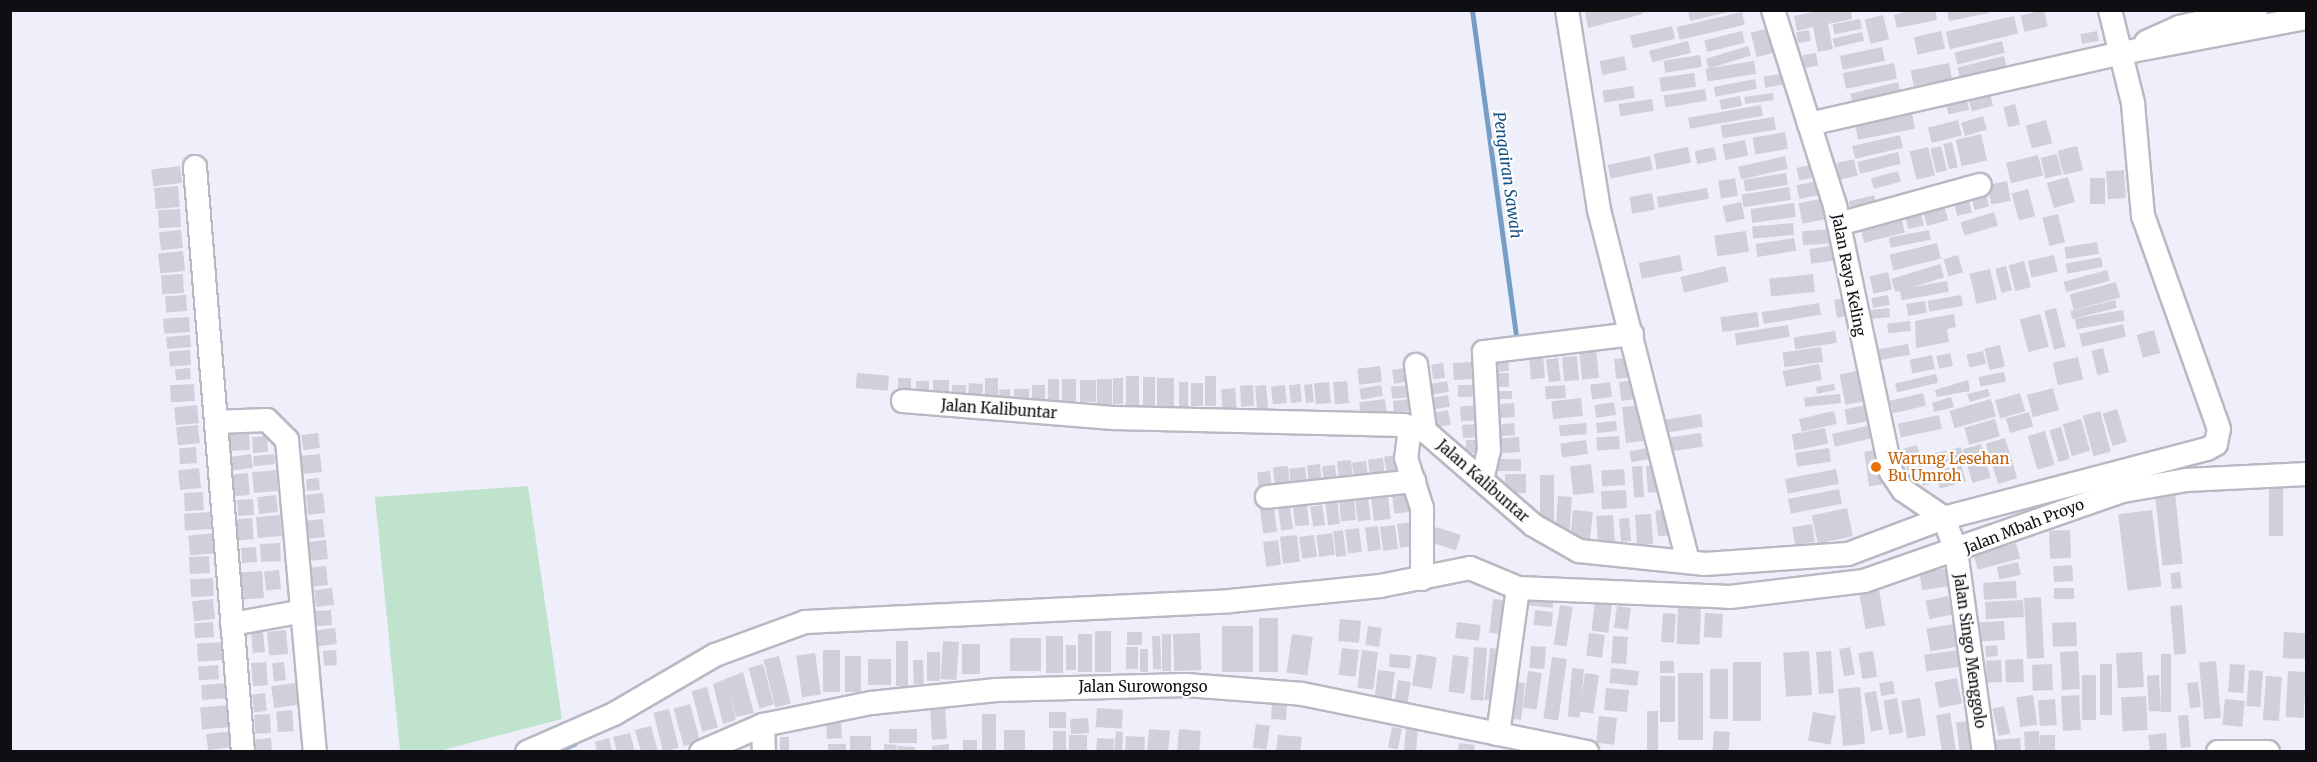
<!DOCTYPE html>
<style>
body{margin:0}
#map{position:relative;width:2317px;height:762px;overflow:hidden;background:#efeffb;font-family:Merriweather,serif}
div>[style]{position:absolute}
.green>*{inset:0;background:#bfe3cd}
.stream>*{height:5px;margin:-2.5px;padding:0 2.5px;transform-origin:2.5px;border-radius:2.5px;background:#759ec6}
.building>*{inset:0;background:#d0d0db;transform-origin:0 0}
.roads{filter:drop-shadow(2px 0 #b9b9c4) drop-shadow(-2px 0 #b9b9c4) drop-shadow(0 2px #b9b9c4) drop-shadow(0 -2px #b9b9c4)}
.minor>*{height:22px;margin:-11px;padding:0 11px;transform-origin:11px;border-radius:11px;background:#fff}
.dots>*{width:16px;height:16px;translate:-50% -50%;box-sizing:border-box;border:3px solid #fefefe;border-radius:50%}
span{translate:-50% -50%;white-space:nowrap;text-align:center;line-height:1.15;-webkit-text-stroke:4.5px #fefefe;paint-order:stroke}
.street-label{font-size:15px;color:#0f0f13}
.food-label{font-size:15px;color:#c56008}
.left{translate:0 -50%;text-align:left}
.water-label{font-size:16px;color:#125184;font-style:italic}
.frame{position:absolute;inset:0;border:12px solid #0f0f13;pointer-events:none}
</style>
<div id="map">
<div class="green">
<i style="clip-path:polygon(528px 486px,562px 719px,439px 751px,400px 751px,375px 497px)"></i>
</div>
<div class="stream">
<i style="left:1472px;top:10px;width:335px;rotate:82.3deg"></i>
<i style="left:555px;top:752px;width:21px;rotate:-23deg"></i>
</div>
<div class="building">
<i style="clip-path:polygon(1595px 10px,1642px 10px,1643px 14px,1588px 28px,1585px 13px)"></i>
<i style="clip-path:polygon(1688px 10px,1733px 10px,1733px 11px,1690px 21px)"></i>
<i style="clip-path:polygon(1822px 10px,1851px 10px,1852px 19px,1828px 24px,1833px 49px,1818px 52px,1813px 27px,1797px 31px,1794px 16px)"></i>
<i style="clip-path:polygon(1912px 10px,1935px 10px,1937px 20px,1897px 28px,1894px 15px)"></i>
<i style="clip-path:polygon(1947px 10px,1988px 10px,1989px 13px,1949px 21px)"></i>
<i style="left:2044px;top:10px;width:17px;height:24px;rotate:77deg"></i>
<i style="left:1742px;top:12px;width:13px;height:67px;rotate:77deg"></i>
<i style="left:1883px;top:15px;width:25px;height:19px;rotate:76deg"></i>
<i style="left:2014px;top:16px;width:18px;height:70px;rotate:77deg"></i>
<i style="left:1860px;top:19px;width:10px;height:28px;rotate:79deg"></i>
<i style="left:1672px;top:26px;width:13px;height:43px;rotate:77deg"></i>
<i style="left:1774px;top:27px;width:25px;height:24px;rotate:76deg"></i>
<i style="left:1809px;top:30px;width:11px;height:13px;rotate:80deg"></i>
<i style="left:1742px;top:31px;width:12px;height:39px;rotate:76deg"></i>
<i style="left:1941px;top:31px;width:18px;height:28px;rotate:77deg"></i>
<i style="left:2097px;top:31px;width:10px;height:17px;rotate:79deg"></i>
<i style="left:1862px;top:32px;width:9px;height:30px;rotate:77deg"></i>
<i style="left:1688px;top:41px;width:12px;height:40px;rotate:76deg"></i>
<i style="left:2002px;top:41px;width:12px;height:49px;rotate:76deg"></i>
<i style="left:1748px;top:46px;width:10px;height:44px;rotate:73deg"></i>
<i style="left:1882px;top:47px;width:14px;height:43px;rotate:78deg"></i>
<i style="left:1816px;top:53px;width:13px;height:14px;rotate:81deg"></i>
<i style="left:1700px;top:55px;width:12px;height:37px;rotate:81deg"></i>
<i style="left:1624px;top:56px;width:14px;height:25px;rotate:78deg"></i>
<i style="left:2004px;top:56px;width:12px;height:48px;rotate:76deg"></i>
<i style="left:1754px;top:61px;width:13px;height:49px;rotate:81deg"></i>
<i style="left:1894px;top:63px;width:16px;height:52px;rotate:79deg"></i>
<i style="left:1949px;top:63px;width:16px;height:39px;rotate:79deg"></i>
<i style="left:1694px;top:73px;width:14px;height:35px;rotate:82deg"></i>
<i style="left:1785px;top:73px;width:11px;height:22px;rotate:80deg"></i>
<i style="left:1755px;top:79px;width:10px;height:42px;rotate:79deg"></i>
<i style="left:1898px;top:82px;width:8px;height:49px;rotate:76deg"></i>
<i style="left:1633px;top:86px;width:12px;height:31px;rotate:81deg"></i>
<i style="left:1705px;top:89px;width:12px;height:42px;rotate:81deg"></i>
<i style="left:1989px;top:91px;width:15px;height:22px;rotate:74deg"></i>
<i style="left:1773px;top:93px;width:7px;height:29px;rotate:82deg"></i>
<i style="left:1740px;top:96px;width:10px;height:21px;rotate:79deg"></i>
<i style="left:1966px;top:97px;width:13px;height:21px;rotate:77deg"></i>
<i style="left:1652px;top:99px;width:12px;height:34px;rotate:81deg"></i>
<i style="left:2015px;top:104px;width:21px;height:12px;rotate:76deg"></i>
<i style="left:1761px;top:105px;width:11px;height:74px;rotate:80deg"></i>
<i style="left:1912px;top:113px;width:16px;height:58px;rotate:79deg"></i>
<i style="left:1983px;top:116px;width:14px;height:23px;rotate:73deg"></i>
<i style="left:1774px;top:117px;width:13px;height:54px;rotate:81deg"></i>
<i style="left:1958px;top:120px;width:16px;height:31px;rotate:76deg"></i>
<i style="left:2046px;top:120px;width:24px;height:21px;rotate:75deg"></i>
<i style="left:1785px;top:132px;width:17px;height:33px;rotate:80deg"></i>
<i style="left:1981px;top:134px;width:27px;height:26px;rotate:77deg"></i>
<i style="left:1900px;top:135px;width:13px;height:49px;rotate:77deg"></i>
<i style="left:1745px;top:140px;width:16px;height:23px;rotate:79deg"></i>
<i style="left:1952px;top:142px;width:26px;height:9px;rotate:77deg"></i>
<i style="left:1941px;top:146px;width:25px;height:11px;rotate:76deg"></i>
<i style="left:2077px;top:146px;width:25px;height:20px;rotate:76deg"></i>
<i style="left:1688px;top:147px;width:16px;height:35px;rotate:79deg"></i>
<i style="left:1714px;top:147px;width:13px;height:20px;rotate:77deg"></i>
<i style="left:1928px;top:147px;width:29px;height:19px;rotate:76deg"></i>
<i style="left:1898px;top:152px;width:12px;height:42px;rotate:76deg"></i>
<i style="left:2057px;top:154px;width:21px;height:17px;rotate:76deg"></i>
<i style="left:2038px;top:155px;width:21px;height:33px;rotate:76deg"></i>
<i style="left:1650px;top:156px;width:14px;height:43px;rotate:78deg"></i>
<i style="left:1785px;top:156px;width:13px;height:48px;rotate:77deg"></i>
<i style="left:1854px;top:159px;width:17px;height:18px;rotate:77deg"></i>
<i style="left:1814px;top:164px;width:13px;height:18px;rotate:77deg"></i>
<i style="left:180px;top:166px;width:17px;height:29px;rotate:83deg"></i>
<i style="left:2124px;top:170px;width:28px;height:18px;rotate:86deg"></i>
<i style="left:1898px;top:171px;width:11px;height:28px;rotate:75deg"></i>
<i style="left:1786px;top:173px;width:12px;height:43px;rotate:81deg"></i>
<i style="left:2068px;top:177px;width:26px;height:22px;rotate:74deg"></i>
<i style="left:1735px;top:178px;width:18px;height:17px;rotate:81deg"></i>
<i style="left:2090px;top:178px;width:15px;height:26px"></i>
<i style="left:1817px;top:181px;width:14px;height:21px;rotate:78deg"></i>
<i style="left:2007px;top:181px;width:20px;height:20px;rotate:79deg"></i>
<i style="left:178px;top:186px;width:21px;height:24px;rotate:85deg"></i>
<i style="left:1789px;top:187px;width:13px;height:48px;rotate:81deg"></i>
<i style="left:1707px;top:188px;width:11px;height:51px;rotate:80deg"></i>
<i style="left:1985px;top:189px;width:18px;height:15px;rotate:77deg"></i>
<i style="left:2028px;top:189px;width:28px;height:17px;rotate:75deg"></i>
<i style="left:1652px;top:193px;width:17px;height:23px;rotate:80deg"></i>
<i style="left:1874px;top:195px;width:12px;height:26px;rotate:76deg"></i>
<i style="left:1968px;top:196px;width:17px;height:15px;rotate:77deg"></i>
<i style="left:1825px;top:198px;width:21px;height:27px;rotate:79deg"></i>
<i style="left:1943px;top:201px;width:20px;height:22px;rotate:75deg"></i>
<i style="left:1741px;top:202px;width:17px;height:19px;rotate:77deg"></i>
<i style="left:1794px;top:203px;width:14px;height:44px;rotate:82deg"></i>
<i style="left:180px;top:209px;width:18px;height:22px;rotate:87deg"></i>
<i style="left:1920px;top:209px;width:17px;height:16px;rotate:77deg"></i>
<i style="left:1994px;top:212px;width:14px;height:35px;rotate:73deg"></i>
<i style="left:2058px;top:214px;width:29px;height:16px;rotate:76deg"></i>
<i style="left:1901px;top:217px;width:16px;height:42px;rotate:76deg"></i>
<i style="left:1793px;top:223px;width:12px;height:41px;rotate:85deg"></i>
<i style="left:1833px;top:229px;width:14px;height:31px;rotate:86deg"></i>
<i style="left:181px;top:230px;width:18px;height:22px;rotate:84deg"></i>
<i style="left:1929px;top:230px;width:10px;height:41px;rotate:79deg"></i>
<i style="left:1746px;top:231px;width:21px;height:32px;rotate:82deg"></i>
<i style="left:1794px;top:238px;width:13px;height:39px;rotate:81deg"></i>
<i style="left:2097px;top:242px;width:12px;height:33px;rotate:81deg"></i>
<i style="left:1937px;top:243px;width:16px;height:49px;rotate:76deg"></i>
<i style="left:1837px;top:245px;width:15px;height:28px;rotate:82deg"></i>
<i style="left:183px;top:251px;width:20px;height:25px;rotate:84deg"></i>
<i style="left:1680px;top:255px;width:16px;height:42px;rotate:79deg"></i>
<i style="left:1958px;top:255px;width:18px;height:15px;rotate:74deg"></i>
<i style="left:2054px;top:255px;width:17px;height:27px;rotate:77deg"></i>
<i style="left:2101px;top:257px;width:10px;height:36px;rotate:79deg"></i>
<i style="left:2024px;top:261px;width:27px;height:16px;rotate:75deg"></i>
<i style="left:1940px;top:264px;width:14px;height:51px;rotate:73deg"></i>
<i style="left:1725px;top:266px;width:16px;height:46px;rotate:76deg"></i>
<i style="left:2006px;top:266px;width:25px;height:11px;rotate:76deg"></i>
<i style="left:1990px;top:269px;width:31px;height:21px;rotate:77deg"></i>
<i style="left:2107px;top:270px;width:11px;height:45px;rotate:75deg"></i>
<i style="left:1888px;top:272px;width:18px;height:19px;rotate:77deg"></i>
<i style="left:183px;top:274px;width:19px;height:22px;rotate:87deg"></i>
<i style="left:1813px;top:274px;width:18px;height:44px;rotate:84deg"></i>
<i style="left:1947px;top:281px;width:11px;height:48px;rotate:80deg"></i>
<i style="left:2116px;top:282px;width:16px;height:48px;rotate:75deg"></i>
<i style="left:186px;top:295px;width:16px;height:21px;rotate:86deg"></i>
<i style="left:1888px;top:295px;width:10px;height:17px;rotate:79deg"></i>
<i style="left:1961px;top:295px;width:11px;height:34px;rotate:80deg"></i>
<i style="left:1847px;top:298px;width:18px;height:13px;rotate:81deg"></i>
<i style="left:2115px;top:300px;width:8px;height:46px;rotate:76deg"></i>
<i style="left:1925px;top:301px;width:12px;height:19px;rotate:81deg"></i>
<i style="left:1819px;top:303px;width:12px;height:58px;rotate:81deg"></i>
<i style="left:1889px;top:308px;width:9px;height:18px;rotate:84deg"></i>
<i style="left:2056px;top:308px;width:40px;height:12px;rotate:76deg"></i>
<i style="left:2123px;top:310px;width:11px;height:49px;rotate:80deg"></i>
<i style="left:1757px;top:312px;width:15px;height:37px;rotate:82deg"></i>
<i style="clip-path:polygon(1954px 314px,1956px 327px,1947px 329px,1949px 342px,1916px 348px,1915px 321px)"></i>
<i style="left:2040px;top:314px;width:34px;height:21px;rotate:75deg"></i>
<i style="left:189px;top:317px;width:15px;height:26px;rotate:86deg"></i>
<i style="left:1910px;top:321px;width:10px;height:23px;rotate:84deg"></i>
<i style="left:2123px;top:324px;width:13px;height:45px;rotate:77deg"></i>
<i style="left:1788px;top:325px;width:12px;height:54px;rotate:81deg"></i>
<i style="left:2154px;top:330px;width:24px;height:18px;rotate:75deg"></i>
<i style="left:1835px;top:331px;width:12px;height:42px;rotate:81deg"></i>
<i style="left:190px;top:335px;width:12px;height:24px;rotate:85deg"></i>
<i style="left:1908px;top:344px;width:11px;height:30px;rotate:80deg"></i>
<i style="left:2000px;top:345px;width:22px;height:16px;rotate:77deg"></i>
<i style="left:1821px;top:347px;width:15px;height:39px;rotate:82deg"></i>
<i style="left:2103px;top:348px;width:25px;height:12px;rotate:76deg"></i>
<i style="left:1596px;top:349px;width:29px;height:17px;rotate:84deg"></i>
<i style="left:190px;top:350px;width:15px;height:21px;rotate:86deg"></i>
<i style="left:1983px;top:351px;width:13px;height:17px;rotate:77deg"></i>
<i style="left:1950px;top:353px;width:13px;height:14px;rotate:77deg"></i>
<i style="left:1543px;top:355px;width:23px;height:14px;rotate:85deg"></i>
<i style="left:1932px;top:355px;width:14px;height:23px;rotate:78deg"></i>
<i style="left:1577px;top:356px;width:24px;height:15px;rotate:85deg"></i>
<i style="left:1633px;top:357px;width:20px;height:19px;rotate:84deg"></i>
<i style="left:2078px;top:357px;width:23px;height:26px;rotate:77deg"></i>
<i style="left:1558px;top:358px;width:23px;height:12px;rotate:83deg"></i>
<i style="left:1508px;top:359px;width:12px;height:19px;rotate:85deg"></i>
<i style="left:1474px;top:362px;width:17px;height:21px;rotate:87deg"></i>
<i style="left:1443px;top:363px;width:15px;height:12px;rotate:82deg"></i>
<i style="left:1819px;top:364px;width:16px;height:37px;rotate:79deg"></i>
<i style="left:1380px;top:366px;width:16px;height:23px;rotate:83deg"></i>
<i style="left:190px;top:368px;width:11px;height:15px;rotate:85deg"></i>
<i style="left:1405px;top:368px;width:14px;height:13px;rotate:82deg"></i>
<i style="left:1862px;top:370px;width:31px;height:23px;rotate:79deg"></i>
<i style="left:2004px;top:372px;width:10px;height:26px;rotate:79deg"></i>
<i style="left:857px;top:373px;width:32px;height:15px;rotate:5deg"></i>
<i style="left:1509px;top:373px;width:14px;height:18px;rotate:90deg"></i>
<i style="left:1936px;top:374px;width:9px;height:42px;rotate:77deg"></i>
<i style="left:1126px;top:376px;width:13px;height:30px"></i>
<i style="left:1205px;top:376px;width:11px;height:30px"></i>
<i style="left:1143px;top:377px;width:12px;height:29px"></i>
<i style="left:898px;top:378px;width:13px;height:12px"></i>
<i style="left:985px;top:378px;width:13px;height:26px"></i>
<i style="left:1113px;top:378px;width:10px;height:26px"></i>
<i style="left:1157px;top:378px;width:17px;height:30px"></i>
<i style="left:1048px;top:379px;width:11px;height:28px"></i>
<i style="left:1062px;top:379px;width:14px;height:30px"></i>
<i style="left:1097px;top:379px;width:15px;height:25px"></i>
<i style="left:933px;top:380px;width:16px;height:20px"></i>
<i style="left:1080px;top:380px;width:16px;height:22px"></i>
<i style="left:1637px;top:380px;width:19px;height:18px;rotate:84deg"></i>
<i style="clip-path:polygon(1968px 380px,1970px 391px,1937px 397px,1935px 390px)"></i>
<i style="left:916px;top:381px;width:13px;height:14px"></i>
<i style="left:1347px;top:381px;width:22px;height:14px;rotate:85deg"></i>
<i style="left:1447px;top:381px;width:11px;height:17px;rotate:80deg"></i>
<i style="left:1179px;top:382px;width:9px;height:25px"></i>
<i style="left:1329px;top:382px;width:21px;height:15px;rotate:85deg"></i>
<i style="left:1610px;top:382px;width:15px;height:20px;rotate:82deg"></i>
<i style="left:969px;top:383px;width:14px;height:18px;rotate:4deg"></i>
<i style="left:1191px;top:383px;width:12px;height:23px"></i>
<i style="left:194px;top:384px;width:17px;height:24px;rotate:87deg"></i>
<i style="left:1300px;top:384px;width:18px;height:11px;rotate:84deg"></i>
<i style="left:1312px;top:384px;width:18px;height:8px;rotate:84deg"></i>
<i style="clip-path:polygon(1834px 384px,1835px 390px,1817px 394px,1816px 387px)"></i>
<i style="left:952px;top:385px;width:14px;height:14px"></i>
<i style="left:1032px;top:385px;width:13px;height:22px"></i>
<i style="left:1253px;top:385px;width:21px;height:13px;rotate:87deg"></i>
<i style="left:1266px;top:385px;width:23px;height:11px;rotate:85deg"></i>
<i style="left:1285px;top:385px;width:18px;height:14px;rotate:84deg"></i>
<i style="left:1381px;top:385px;width:11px;height:22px;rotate:80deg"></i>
<i style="left:1411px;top:385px;width:12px;height:20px;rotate:85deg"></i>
<i style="left:1477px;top:385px;width:12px;height:19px;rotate:90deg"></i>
<i style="left:1565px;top:385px;width:13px;height:20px;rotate:86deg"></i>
<i style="left:1235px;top:388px;width:21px;height:14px;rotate:85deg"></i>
<i style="left:2053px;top:388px;width:23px;height:27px;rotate:75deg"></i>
<i style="clip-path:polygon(1010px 389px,1010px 404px,1000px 404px,999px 390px)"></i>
<i style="left:1014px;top:389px;width:15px;height:19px"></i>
<i style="clip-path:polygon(1988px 389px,1990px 396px,1970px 402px,1967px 394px)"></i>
<i style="left:1512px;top:391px;width:8px;height:19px;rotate:90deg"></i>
<i style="left:1923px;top:393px;width:13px;height:34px;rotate:77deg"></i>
<i style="left:2020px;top:393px;width:19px;height:26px;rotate:74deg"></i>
<i style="left:1840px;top:394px;width:9px;height:36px;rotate:84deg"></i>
<i style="left:1448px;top:395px;width:12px;height:17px;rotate:81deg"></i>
<i style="clip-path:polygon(1951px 397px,1954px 407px,1934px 412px,1932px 403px)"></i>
<i style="left:1581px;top:398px;width:18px;height:30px;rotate:84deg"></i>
<i style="left:1385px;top:399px;width:16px;height:26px;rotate:83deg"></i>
<i style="left:1412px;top:399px;width:12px;height:19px;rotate:85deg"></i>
<i style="left:1991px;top:399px;width:18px;height:43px;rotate:74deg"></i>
<i style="left:1614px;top:402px;width:13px;height:20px;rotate:81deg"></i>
<i style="left:1514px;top:403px;width:14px;height:23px;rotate:86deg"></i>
<i style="left:197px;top:405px;width:18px;height:23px;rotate:84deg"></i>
<i style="left:1480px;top:405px;width:15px;height:20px;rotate:86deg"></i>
<i style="left:1642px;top:405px;width:36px;height:20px;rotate:84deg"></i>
<i style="left:1867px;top:405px;width:16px;height:23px;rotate:79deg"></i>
<i style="left:2117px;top:409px;width:34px;height:15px;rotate:73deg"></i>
<i style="left:1448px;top:410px;width:15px;height:20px;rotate:79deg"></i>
<i style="left:1834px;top:411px;width:13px;height:36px;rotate:77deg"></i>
<i style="left:2100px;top:411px;width:42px;height:18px;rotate:75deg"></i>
<i style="left:2029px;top:412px;width:15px;height:24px;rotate:74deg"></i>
<i style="left:1701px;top:414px;width:13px;height:37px;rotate:81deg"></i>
<i style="left:1939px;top:415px;width:14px;height:42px;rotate:78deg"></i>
<i style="left:1995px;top:419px;width:18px;height:32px;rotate:74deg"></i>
<i style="left:2081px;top:419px;width:33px;height:19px;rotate:74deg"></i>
<i style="left:1616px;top:421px;width:10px;height:20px;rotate:84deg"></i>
<i style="left:1514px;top:423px;width:12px;height:22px;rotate:85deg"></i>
<i style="left:1586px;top:423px;width:11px;height:27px;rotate:85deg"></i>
<i style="left:1478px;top:424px;width:13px;height:16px;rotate:86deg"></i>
<i style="left:198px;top:425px;width:18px;height:22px;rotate:84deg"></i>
<i style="left:1871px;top:425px;width:13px;height:40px;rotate:77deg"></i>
<i style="left:2061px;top:427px;width:33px;height:12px;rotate:74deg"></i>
<i style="left:1825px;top:428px;width:16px;height:34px;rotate:79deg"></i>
<i style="left:2045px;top:431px;width:35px;height:18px;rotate:74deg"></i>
<i style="left:249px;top:433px;width:17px;height:21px;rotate:87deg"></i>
<i style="left:318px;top:433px;width:15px;height:17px;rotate:82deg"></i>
<i style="left:1701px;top:433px;width:14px;height:34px;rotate:82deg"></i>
<i style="left:267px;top:436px;width:16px;height:15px;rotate:86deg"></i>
<i style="left:1619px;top:436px;width:13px;height:23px;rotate:86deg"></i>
<i style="left:1519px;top:437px;width:15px;height:25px;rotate:86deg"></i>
<i style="left:2005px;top:438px;width:42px;height:20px;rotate:73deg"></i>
<i style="left:1483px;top:440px;width:13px;height:17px;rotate:90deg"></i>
<i style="left:1586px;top:440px;width:14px;height:26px;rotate:82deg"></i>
<i style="left:1981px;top:444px;width:35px;height:19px;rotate:74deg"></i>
<i style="left:1917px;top:445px;width:23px;height:16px;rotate:75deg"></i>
<i style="left:196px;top:447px;width:16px;height:17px;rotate:86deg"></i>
<i style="left:1654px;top:447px;width:11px;height:25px;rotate:80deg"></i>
<i style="left:1961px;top:447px;width:13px;height:33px;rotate:77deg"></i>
<i style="left:1829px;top:448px;width:14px;height:34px;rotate:82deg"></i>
<i style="left:1883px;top:449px;width:35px;height:19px;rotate:82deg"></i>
<i style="left:251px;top:454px;width:14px;height:25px;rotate:82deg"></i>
<i style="left:274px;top:454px;width:10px;height:21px;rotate:84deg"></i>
<i style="left:320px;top:454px;width:18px;height:20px;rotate:84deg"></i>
<i style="left:1396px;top:455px;width:21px;height:12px;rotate:82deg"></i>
<i style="left:1383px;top:458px;width:18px;height:15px;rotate:84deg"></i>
<i style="left:1494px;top:459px;width:27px;height:12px"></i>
<i style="left:1351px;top:460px;width:19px;height:14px;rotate:84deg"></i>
<i style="left:1366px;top:461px;width:17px;height:14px;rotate:83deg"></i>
<i style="left:1320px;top:464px;width:21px;height:13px;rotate:85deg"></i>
<i style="left:1591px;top:464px;width:29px;height:21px;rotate:84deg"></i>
<i style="left:1961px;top:464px;width:18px;height:27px;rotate:74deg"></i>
<i style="left:1335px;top:465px;width:17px;height:13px;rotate:83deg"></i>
<i style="left:1659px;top:465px;width:27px;height:13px;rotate:86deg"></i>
<i style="left:1288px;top:466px;width:21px;height:15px;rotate:85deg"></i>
<i style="left:1642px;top:466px;width:31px;height:10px;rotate:86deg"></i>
<i style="left:1305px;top:467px;width:18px;height:16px;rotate:84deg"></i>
<i style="left:199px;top:468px;width:20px;height:21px;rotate:84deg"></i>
<i style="left:1624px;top:469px;width:16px;height:23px;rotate:86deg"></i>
<i style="left:1836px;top:469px;width:15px;height:52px;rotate:79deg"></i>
<i style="left:276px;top:470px;width:21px;height:24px;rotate:85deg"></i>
<i style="left:1270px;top:471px;width:18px;height:13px;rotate:84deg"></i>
<i style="clip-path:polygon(1930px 472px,1932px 483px,1923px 486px,1920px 475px)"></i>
<i style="left:248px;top:473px;width:22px;height:18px;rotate:85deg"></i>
<i style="left:1505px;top:474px;width:21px;height:19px"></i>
<i style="left:1540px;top:475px;width:14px;height:49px"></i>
<i style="left:319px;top:478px;width:12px;height:13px;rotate:85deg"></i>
<i style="left:2269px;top:482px;width:14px;height:54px"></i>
<i style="left:1839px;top:489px;width:15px;height:52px;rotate:79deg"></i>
<i style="left:1626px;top:490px;width:18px;height:25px;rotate:87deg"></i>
<i style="left:203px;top:492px;width:18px;height:19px;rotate:87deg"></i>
<i style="left:1408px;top:492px;width:20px;height:16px;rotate:84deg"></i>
<i style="left:323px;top:493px;width:20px;height:17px;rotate:84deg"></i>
<i style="left:2175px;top:493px;width:71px;height:20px;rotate:84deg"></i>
<i style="left:276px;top:495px;width:17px;height:19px;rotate:83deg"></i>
<i style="left:1388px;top:496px;width:23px;height:17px;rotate:83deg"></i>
<i style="left:1558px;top:496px;width:14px;height:40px;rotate:4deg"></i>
<i style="left:1368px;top:497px;width:23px;height:13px;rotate:83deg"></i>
<i style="left:1354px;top:498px;width:22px;height:15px;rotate:85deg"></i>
<i style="left:253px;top:499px;width:16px;height:16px;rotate:86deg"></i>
<i style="left:1337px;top:499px;width:25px;height:12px;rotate:83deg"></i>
<i style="left:1307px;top:505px;width:20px;height:14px;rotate:84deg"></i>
<i style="left:1322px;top:505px;width:20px;height:12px;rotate:81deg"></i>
<i style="left:1274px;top:507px;width:25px;height:14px;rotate:83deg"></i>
<i style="left:1290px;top:507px;width:22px;height:12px;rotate:82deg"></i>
<i style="left:1847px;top:508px;width:29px;height:36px;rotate:78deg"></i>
<i style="left:1669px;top:509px;width:26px;height:14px;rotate:83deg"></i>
<i style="left:1573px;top:510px;width:20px;height:34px;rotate:6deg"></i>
<i style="left:2152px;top:510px;width:77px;height:34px;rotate:83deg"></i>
<i style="left:211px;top:512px;width:17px;height:27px;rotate:87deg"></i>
<i style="left:1651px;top:514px;width:30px;height:16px;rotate:86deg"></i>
<i style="left:280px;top:515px;width:21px;height:24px;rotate:85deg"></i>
<i style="left:1613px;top:515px;width:31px;height:17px;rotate:86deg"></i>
<i style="left:252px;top:518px;width:21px;height:17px;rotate:85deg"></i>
<i style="left:1629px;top:518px;width:23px;height:10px;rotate:85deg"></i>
<i style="left:323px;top:519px;width:18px;height:17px;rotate:84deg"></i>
<i style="left:1413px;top:522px;width:24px;height:16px;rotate:83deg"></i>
<i style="left:1812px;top:524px;width:18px;height:20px;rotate:81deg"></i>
<i style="left:1395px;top:525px;width:24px;height:15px;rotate:83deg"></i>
<i style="left:1378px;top:526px;width:24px;height:13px;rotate:83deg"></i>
<i style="left:1436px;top:527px;width:26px;height:16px;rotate:18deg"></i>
<i style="left:1359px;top:528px;width:24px;height:14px;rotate:83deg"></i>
<i style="left:1343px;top:530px;width:26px;height:10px;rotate:83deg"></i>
<i style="left:2070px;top:530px;width:28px;height:21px;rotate:88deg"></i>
<i style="left:214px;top:533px;width:20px;height:26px;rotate:84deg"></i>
<i style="left:1332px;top:533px;width:22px;height:16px;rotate:82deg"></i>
<i style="left:1297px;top:535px;width:27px;height:17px;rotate:84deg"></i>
<i style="left:1314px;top:535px;width:22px;height:15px;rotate:82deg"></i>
<i style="left:326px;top:540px;width:19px;height:18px;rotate:84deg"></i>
<i style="left:1278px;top:540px;width:25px;height:15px;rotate:83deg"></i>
<i style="left:280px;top:543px;width:18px;height:20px;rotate:87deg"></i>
<i style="left:2016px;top:543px;width:16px;height:44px;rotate:75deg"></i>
<i style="left:256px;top:547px;width:15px;height:15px;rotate:86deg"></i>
<i style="left:209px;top:556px;width:17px;height:20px;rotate:87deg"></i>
<i style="left:2018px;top:562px;width:13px;height:22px;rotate:77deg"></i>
<i style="left:2072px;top:565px;width:16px;height:19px;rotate:86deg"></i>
<i style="left:326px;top:566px;width:19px;height:17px;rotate:84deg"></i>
<i style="left:1948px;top:568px;width:18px;height:29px;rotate:81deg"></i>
<i style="left:279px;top:570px;width:19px;height:15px;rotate:84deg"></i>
<i style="left:262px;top:571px;width:27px;height:23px;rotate:86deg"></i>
<i style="left:2180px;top:572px;width:16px;height:10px;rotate:83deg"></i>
<i style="left:213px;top:578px;width:18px;height:23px;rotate:87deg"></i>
<i style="left:2016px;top:581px;width:17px;height:33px;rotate:87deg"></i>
<i style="left:332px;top:588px;width:17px;height:18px;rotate:83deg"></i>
<i style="left:2074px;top:588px;width:11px;height:20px;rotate:90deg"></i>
<i style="left:1879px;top:590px;width:36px;height:20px;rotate:80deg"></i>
<i style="left:1526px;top:593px;width:28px;height:12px;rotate:6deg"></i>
<i style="left:1948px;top:596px;width:19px;height:23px;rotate:78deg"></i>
<i style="left:2041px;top:597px;width:61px;height:17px;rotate:87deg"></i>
<i style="left:213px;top:599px;width:20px;height:21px;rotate:84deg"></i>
<i style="left:1493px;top:599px;width:19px;height:34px;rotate:6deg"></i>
<i style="left:2023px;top:600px;width:17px;height:38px;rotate:87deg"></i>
<i style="left:1595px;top:602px;width:17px;height:29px;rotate:7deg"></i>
<i style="left:1560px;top:605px;width:13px;height:40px;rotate:9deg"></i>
<i style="left:1678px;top:605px;width:23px;height:39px;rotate:2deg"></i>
<i style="left:2182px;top:605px;width:49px;height:12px;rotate:85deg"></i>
<i style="left:1617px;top:606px;width:14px;height:22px;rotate:8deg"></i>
<i style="left:331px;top:610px;width:15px;height:18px;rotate:86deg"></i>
<i style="left:1535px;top:610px;width:18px;height:15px;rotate:6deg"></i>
<i style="left:1663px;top:613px;width:13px;height:29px;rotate:4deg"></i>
<i style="left:1705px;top:613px;width:18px;height:24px;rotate:3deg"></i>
<i style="left:1259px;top:618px;width:19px;height:54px"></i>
<i style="left:1340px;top:619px;width:21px;height:22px;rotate:5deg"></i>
<i style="left:2004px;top:621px;width:19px;height:28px;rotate:87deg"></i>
<i style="left:213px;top:622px;width:15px;height:19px;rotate:86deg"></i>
<i style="left:1457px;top:622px;width:24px;height:16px;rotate:7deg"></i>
<i style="left:2076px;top:622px;width:24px;height:24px;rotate:88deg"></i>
<i style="left:1953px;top:624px;width:23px;height:27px;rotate:80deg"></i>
<i style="left:1222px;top:626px;width:31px;height:46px"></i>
<i style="left:1368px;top:626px;width:14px;height:19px;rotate:8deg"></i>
<i style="left:335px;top:628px;width:16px;height:19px;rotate:83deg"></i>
<i style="left:286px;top:630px;width:24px;height:19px;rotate:85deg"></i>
<i style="left:263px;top:631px;width:21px;height:12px;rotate:85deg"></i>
<i style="left:1095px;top:631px;width:16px;height:41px"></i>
<i style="left:1127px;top:632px;width:15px;height:13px"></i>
<i style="left:2284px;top:632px;width:22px;height:26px;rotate:3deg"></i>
<i style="left:1200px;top:633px;width:37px;height:27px;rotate:88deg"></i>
<i style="left:1589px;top:633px;width:16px;height:23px;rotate:7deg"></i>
<i style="left:1078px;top:634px;width:14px;height:38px"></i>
<i style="left:1162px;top:634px;width:9px;height:37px"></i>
<i style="left:1292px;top:634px;width:21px;height:39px;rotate:8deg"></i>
<i style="left:1046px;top:636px;width:17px;height:37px"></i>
<i style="left:1160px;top:636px;width:33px;height:8px;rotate:88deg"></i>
<i style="left:1613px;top:636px;width:15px;height:27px;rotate:4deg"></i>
<i style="left:1041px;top:638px;width:33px;height:31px;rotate:90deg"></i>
<i style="left:896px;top:641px;width:12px;height:45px"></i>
<i style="left:943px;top:641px;width:16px;height:38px;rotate:4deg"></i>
<i style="left:224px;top:642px;width:18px;height:27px;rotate:87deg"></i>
<i style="left:980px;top:644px;width:30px;height:18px;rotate:90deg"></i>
<i style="left:1066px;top:645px;width:10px;height:25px"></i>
<i style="left:1997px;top:645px;width:11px;height:12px;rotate:85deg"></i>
<i style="left:1531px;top:646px;width:15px;height:22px;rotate:4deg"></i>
<i style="left:1138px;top:647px;width:22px;height:12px;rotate:90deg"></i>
<i style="left:1474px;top:647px;width:13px;height:53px;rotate:4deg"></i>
<i style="left:1850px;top:647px;width:28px;height:11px;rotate:80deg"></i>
<i style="left:1342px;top:648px;width:17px;height:27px;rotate:7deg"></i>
<i style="left:1490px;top:648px;width:18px;height:52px;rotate:6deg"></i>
<i style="left:1140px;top:649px;width:8px;height:23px"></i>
<i style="left:336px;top:650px;width:15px;height:13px;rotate:86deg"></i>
<i style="left:823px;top:650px;width:17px;height:42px"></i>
<i style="left:1362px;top:650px;width:16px;height:38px;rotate:7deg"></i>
<i style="left:1960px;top:650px;width:17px;height:36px;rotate:83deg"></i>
<i style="left:1809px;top:651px;width:44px;height:26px;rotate:86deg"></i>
<i style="left:1831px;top:651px;width:42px;height:15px;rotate:86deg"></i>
<i style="left:1873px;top:651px;width:26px;height:15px;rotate:81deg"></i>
<i style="left:2078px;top:651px;width:38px;height:18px;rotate:87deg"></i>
<i style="left:927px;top:652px;width:13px;height:29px"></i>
<i style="left:2142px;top:652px;width:35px;height:26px;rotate:87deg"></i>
<i style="left:815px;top:653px;width:42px;height:19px;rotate:82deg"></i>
<i style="left:1390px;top:654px;width:21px;height:13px;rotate:5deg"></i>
<i style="left:1417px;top:654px;width:20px;height:32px;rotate:9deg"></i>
<i style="left:2161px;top:654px;width:10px;height:58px"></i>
<i style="left:1453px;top:655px;width:16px;height:37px;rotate:7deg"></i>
<i style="left:779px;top:656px;width:49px;height:16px;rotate:76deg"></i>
<i style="left:845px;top:656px;width:16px;height:36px"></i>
<i style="left:1552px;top:657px;width:15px;height:62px;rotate:8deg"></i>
<i style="left:868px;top:659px;width:23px;height:26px"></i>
<i style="left:2023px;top:659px;width:23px;height:18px;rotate:88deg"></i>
<i style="left:923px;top:660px;width:24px;height:10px;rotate:88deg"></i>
<i style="left:2001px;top:660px;width:22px;height:15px;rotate:87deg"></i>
<i style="left:1660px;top:661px;width:14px;height:12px"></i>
<i style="left:2216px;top:661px;width:57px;height:17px;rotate:85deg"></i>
<i style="left:266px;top:662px;width:23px;height:15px;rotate:85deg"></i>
<i style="left:284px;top:662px;width:18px;height:12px;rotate:84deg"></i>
<i style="left:1733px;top:662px;width:28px;height:59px"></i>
<i style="left:763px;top:664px;width:42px;height:15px;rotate:75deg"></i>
<i style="left:2052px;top:664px;width:26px;height:20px;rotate:88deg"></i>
<i style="left:2100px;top:664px;width:12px;height:51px"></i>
<i style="left:2230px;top:664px;width:15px;height:28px;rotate:4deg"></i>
<i style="left:218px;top:665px;width:14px;height:20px;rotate:86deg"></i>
<i style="left:1572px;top:668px;width:12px;height:49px;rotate:5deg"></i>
<i style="left:1611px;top:668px;width:28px;height:15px;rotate:6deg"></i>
<i style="left:1710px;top:669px;width:18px;height:50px"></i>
<i style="left:1378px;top:670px;width:17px;height:27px;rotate:7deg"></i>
<i style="left:2249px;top:670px;width:14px;height:36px;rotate:4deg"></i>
<i style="left:1528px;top:671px;width:14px;height:37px;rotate:8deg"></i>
<i style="left:2288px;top:671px;width:18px;height:46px;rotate:3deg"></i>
<i style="clip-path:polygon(743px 672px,754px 713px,736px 717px,728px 689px,736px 720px,723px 724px,713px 684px)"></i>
<i style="left:1585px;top:673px;width:14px;height:39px;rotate:8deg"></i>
<i style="left:1678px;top:673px;width:25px;height:67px"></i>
<i style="left:2082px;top:675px;width:14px;height:45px"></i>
<i style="left:2159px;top:675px;width:36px;height:12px;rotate:87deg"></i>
<i style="left:1660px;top:676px;width:15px;height:46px"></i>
<i style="left:2266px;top:676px;width:16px;height:44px;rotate:4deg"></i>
<i style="left:1957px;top:678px;width:26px;height:23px;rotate:79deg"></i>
<i style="left:1398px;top:680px;width:13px;height:22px;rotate:9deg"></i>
<i style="left:1893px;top:681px;width:13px;height:14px;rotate:81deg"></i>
<i style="left:1516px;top:682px;width:9px;height:37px;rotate:6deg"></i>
<i style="left:2198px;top:682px;width:25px;height:11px;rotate:83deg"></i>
<i style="left:229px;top:683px;width:15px;height:28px;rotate:86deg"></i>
<i style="left:295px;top:683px;width:22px;height:24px;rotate:82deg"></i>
<i style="left:707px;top:687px;width:42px;height:16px;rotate:75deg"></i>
<i style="left:1860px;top:687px;width:57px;height:22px;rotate:85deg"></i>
<i style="left:1606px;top:688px;width:23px;height:22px;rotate:5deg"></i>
<i style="left:1876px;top:691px;width:39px;height:12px;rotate:80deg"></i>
<i style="left:265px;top:693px;width:18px;height:13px;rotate:84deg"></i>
<i style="left:2033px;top:695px;width:30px;height:17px;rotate:82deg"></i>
<i style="left:2079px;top:695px;width:35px;height:18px;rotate:87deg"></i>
<i style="left:2146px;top:696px;width:34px;height:25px;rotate:87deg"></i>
<i style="left:1897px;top:698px;width:35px;height:14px;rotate:80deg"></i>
<i style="left:1920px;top:698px;width:38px;height:19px;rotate:81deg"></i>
<i style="left:2055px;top:699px;width:26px;height:17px;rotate:86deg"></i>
<i style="left:2225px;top:699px;width:20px;height:26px;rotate:6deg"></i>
<i style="left:690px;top:704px;width:39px;height:17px;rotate:75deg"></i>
<i style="left:945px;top:704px;width:35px;height:15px;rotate:87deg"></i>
<i style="left:1272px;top:704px;width:15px;height:15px;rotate:4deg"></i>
<i style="left:229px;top:705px;width:22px;height:29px;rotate:85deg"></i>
<i style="left:2004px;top:706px;width:28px;height:12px;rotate:77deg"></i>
<i style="left:1097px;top:708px;width:26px;height:19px;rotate:4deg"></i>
<i style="left:669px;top:709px;width:40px;height:16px;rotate:76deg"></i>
<i style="left:292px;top:710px;width:21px;height:16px;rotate:85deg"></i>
<i style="left:1658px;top:711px;width:41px;height:11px;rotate:90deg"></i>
<i style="left:1049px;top:712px;width:17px;height:16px"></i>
<i style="left:1813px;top:712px;width:23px;height:29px;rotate:10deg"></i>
<i style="left:1950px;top:713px;width:39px;height:14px;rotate:81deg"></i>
<i style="left:270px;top:714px;width:19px;height:16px;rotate:87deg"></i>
<i style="left:982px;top:714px;width:14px;height:38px"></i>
<i style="left:2188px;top:715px;width:32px;height:10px;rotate:85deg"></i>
<i style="left:1599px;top:716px;width:18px;height:27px;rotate:6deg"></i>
<i style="left:1088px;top:718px;width:15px;height:18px;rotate:86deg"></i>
<i style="left:1969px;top:721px;width:31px;height:13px;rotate:83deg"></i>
<i style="left:841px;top:723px;width:15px;height:15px;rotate:86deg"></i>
<i style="left:1256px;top:724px;width:14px;height:24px;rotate:8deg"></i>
<i style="clip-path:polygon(651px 726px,658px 752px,641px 752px,635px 730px)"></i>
<i style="left:1392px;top:727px;width:10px;height:21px;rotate:11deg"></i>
<i style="left:1406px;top:728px;width:12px;height:24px;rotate:5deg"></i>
<i style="left:889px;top:729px;width:28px;height:14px"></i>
<i style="left:1149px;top:729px;width:21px;height:23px;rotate:5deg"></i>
<i style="left:1179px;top:729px;width:22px;height:23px;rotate:5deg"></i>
<i style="left:1004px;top:730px;width:21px;height:22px"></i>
<i style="left:232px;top:731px;width:16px;height:26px;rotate:83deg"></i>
<i style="left:1053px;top:731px;width:13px;height:21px"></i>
<i style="clip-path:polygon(1116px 731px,1123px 732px,1122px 752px,1114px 752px)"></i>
<i style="left:1714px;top:731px;width:16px;height:21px;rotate:4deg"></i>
<i style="left:2039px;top:731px;width:21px;height:15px;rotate:87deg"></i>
<i style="clip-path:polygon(630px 733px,635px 752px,617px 752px,613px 737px)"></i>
<i style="clip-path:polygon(2166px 733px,2167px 752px,2150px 752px,2148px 735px)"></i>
<i style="left:1069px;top:735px;width:18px;height:17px"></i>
<i style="clip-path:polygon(1278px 735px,1302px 737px,1300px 752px,1276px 752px)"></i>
<i style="left:2040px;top:735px;width:15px;height:17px"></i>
<i style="left:850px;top:736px;width:21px;height:16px"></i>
<i style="left:1126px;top:736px;width:19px;height:16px;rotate:3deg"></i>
<i style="left:780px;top:737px;width:9px;height:15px"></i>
<i style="clip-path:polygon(271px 738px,272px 752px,250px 752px,249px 740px)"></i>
<i style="clip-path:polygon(609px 738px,612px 752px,597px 752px,595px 742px)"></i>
<i style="left:1097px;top:738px;width:17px;height:14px;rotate:3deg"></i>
<i style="clip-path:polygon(2020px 738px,2021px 752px,1996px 752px,1996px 740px)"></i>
<i style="left:963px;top:740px;width:14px;height:12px"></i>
<i style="clip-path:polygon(1459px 743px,1475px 745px,1474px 752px,1458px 752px)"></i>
<i style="left:846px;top:744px;width:8px;height:18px;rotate:90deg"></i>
<i style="clip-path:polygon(884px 744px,897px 745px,896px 752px,884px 752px)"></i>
<i style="clip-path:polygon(949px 744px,949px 752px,932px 752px,932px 746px)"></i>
<i style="clip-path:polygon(898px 746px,915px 747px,915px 752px,897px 752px)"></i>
</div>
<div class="roads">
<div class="minor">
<i style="left:1567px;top:10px;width:203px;rotate:80.9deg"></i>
<i style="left:1599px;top:210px;width:363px;rotate:75.8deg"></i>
<i style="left:1773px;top:10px;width:206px;rotate:72.4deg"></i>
<i style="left:1835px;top:206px;width:272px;rotate:78.1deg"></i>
<i style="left:1891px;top:472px;width:22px;rotate:56deg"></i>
<i style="left:1903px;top:490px;width:50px;rotate:34.3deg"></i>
<i style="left:1944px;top:518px;width:35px;rotate:70deg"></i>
<i style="left:1956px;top:551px;width:203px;rotate:82.1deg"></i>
<i style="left:2146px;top:42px;width:36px;rotate:-24deg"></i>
<i style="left:2179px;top:27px;width:79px;rotate:-12.4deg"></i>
<i style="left:1809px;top:124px;width:321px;rotate:-12.8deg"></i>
<i style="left:2122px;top:53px;width:187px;rotate:-10.8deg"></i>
<i style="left:195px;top:167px;width:587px;rotate:85.31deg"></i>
<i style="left:1839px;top:224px;width:146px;rotate:-15.5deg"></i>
<i style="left:1416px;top:365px;width:67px;rotate:82.2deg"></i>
<i style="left:903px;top:401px;width:214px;rotate:4.6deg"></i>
<i style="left:1116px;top:418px;width:288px;rotate:1.4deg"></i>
<i style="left:1404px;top:425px;width:22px;rotate:16deg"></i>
<i style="left:1425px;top:431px;width:143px;rotate:41deg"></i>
<i style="left:1533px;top:525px;width:53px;rotate:29.5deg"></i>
<i style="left:1579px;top:551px;width:127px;rotate:5.9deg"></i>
<i style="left:1705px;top:564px;width:143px;rotate:-4deg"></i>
<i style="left:1848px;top:554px;width:103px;rotate:-20.6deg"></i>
<i style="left:1944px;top:518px;width:272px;rotate:-14.7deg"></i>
<i style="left:2207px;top:449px;width:10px;rotate:-29deg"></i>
<i style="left:2216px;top:444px;width:15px;rotate:-79deg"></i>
<i style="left:2219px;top:429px;width:226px;rotate:-109.6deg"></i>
<i style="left:2143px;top:216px;width:113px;rotate:-95.1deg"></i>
<i style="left:2133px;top:103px;width:96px;rotate:-103.9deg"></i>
<i style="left:216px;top:422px;width:51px;rotate:-2.2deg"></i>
<i style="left:267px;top:420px;width:28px;rotate:45deg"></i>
<i style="left:287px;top:440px;width:313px;rotate:84.9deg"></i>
<i style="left:1410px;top:427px;width:31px;rotate:97deg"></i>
<i style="left:1406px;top:458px;width:52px;rotate:72.3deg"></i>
<i style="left:1422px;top:508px;width:71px;rotate:90deg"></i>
<i style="left:1482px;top:480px;width:31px;rotate:-77deg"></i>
<i style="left:1489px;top:450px;width:98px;rotate:-92.9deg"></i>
<i style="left:1484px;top:352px;width:149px;rotate:-6.9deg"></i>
<i style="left:1267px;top:497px;width:148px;rotate:-6.2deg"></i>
<i style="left:232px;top:624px;width:67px;rotate:-10.3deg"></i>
<i style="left:763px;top:725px;width:27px;rotate:88deg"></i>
<i style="left:1498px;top:734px;width:147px;rotate:-82.2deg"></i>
<i style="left:527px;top:752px;width:95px;rotate:-23.6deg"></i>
<i style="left:614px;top:714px;width:117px;rotate:-30.3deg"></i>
<i style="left:715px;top:655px;width:96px;rotate:-20.1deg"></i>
<i style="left:805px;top:622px;width:426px;rotate:-2.8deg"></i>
<i style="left:1230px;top:601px;width:151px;rotate:-5.7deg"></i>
<i style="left:1380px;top:586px;width:92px;rotate:-11.3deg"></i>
<i style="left:1470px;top:568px;width:52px;rotate:22.6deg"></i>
<i style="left:1518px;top:588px;width:212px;rotate:2.4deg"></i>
<i style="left:1730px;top:597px;width:135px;rotate:-6.8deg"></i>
<i style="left:1864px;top:581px;width:274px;rotate:-19.2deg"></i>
<i style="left:2123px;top:491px;width:65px;rotate:-9.8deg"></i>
<i style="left:2187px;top:480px;width:119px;rotate:-2.9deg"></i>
<i style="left:701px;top:752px;width:68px;rotate:-23.5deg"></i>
<i style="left:763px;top:725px;width:110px;rotate:-11.5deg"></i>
<i style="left:871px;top:703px;width:126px;rotate:-5.9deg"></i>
<i style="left:996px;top:690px;width:190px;rotate:-1.5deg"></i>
<i style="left:1186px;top:685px;width:116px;rotate:4.4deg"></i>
<i style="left:1302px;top:694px;width:291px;rotate:11.5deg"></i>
<i style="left:2218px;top:752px;width:50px"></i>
</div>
</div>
<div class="dots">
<i style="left:1876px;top:467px;background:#e8710a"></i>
</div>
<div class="street-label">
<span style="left:1849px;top:275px;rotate:79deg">Jalan Raya Keling</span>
<span style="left:999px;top:409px;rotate:4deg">Jalan Kalibuntar</span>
<span style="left:1483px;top:481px;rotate:41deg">Jalan Kalibuntar</span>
<span style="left:2024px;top:526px;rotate:-21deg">Jalan Mbah Proyo</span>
<span style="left:1970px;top:651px;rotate:82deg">Jalan Singo Menggolo</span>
<span style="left:1143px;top:687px">Jalan Surowongso</span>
</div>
<div class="food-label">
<span class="left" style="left:1888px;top:467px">Warung Lesehan<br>Bu Umroh</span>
</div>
<div class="water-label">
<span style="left:1508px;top:175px;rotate:82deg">Pengairan Sawah</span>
</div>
<div class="frame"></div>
</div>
